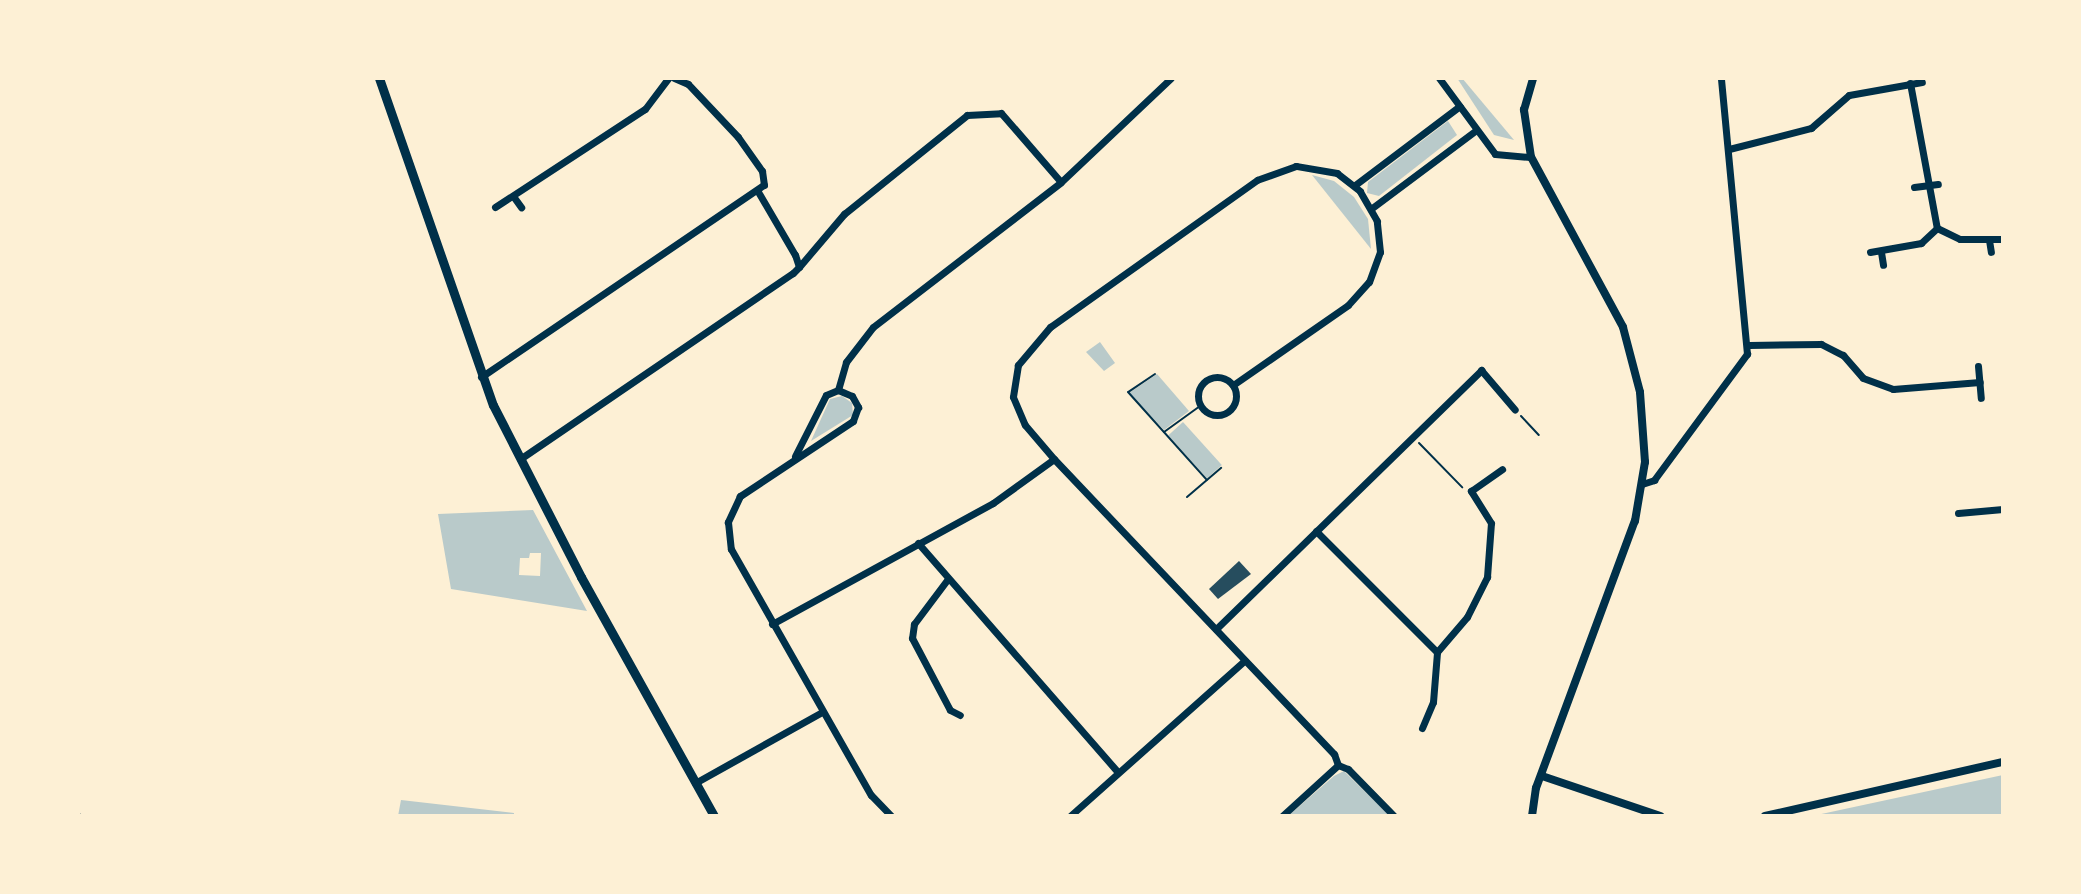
<!DOCTYPE html>
<style>
body{margin:0}
#map{position:relative;width:2081px;height:894px;overflow:hidden;background:#fdf0d5;font-family:Helvetica,sans-serif}
div>[style]{position:absolute}
.green>*{inset:0;background:#b9caca;transform-origin:0 0}
.building>*{inset:0;background:#264d5e}
.path>*{height:2px;margin:-1px;padding:0 1px;transform-origin:1px;border-radius:1px;background:#003049}
.minor>*{height:7px;margin:-3.5px;padding:0 3.5px;transform-origin:3.5px;border-radius:3.5px;background:#003049}
.minor>.ring{margin:-3.5px;padding:0;box-sizing:content-box;background:none;border:7px solid #003049;border-radius:50%}
.tertiary>*{height:8px;margin:-4px;padding:0 4px;transform-origin:4px;border-radius:4px;background:#003049}
.secondary>*{height:9px;margin:-4.5px;padding:0 4.5px;transform-origin:4.5px;border-radius:4.5px;background:#003049}
span{translate:-50% -50%;white-space:nowrap;text-align:center;line-height:1.15;-webkit-text-stroke:8px #fdf0d5;paint-order:stroke}
.frame{position:absolute;inset:0;border:80px solid #fdf0d5;pointer-events:none}
</style>
<div id="map">
<div class="green">
<i style="clip-path:polygon(1457px 78px,1462px 78px,1514px 140px,1494px 135px)"></i>
<i style="clip-path:polygon(1448px 121px,1457px 135px,1379px 196px,1367px 193px,1368px 182px)"></i>
<i style="clip-path:polygon(1312px 175px,1334px 181px,1354px 197px,1368px 219px,1371px 249px)"></i>
<i style="clip-path:polygon(1100px 342px,1115px 363px,1104px 371px,1086px 352px)"></i>
<i style="clip-path:polygon(1157px 374px,1189px 411px,1164px 430px,1129px 393px)"></i>
<i style="clip-path:polygon(842px 396px,852px 403px,853px 415px,811px 441px,830px 399px)"></i>
<i style="left:1183px;top:422px;width:58px;height:20px;rotate:48deg"></i>
<i style="clip-path:polygon(evenodd,533px 510px,587px 611px,451px 589px,438px 514px,533px 510px,530px 553px,541px 553px,540px 576px,519px 575px,520px 558px,529px 558px,530px 553px)"></i>
<i style="clip-path:polygon(1344px 771px,1390px 816px,1288px 816px,1334px 776px)"></i>
<i style="clip-path:polygon(2003px 775px,2003px 816px,1812px 816px)"></i>
<i style="clip-path:polygon(401px 800px,514px 813px,514px 816px,398px 816px)"></i>
</div>
<div class="building">
<i style="clip-path:polygon(1239px 561px,1251px 574px,1218px 599px,1209px 589px)"></i>
</div>
<div class="path">
<i style="left:1155px;top:374px;width:32px;rotate:146deg"></i>
<i style="left:1128px;top:392px;width:118px;rotate:48.1deg"></i>
<i style="left:1521px;top:416px;width:26px;rotate:47deg"></i>
<i style="left:1164px;top:432px;width:44px;rotate:-35.8deg"></i>
<i style="left:1419px;top:443px;width:62px;rotate:45.7deg"></i>
<i style="left:1187px;top:497px;width:45px;rotate:-40.5deg"></i>
<i style="left:78px;top:814px;width:6px;rotate:18deg"></i>
</div>
<div class="minor">
<i style="left:1439px;top:78px;width:94px;rotate:53.6deg"></i>
<i style="left:1495px;top:154px;width:36px;rotate:5deg"></i>
<i style="left:1910px;top:83px;width:147px;rotate:79.5deg"></i>
<i style="left:1937px;top:228px;width:25px;rotate:26deg"></i>
<i style="left:1960px;top:239px;width:40px"></i>
<i style="left:1729px;top:149px;width:85px;rotate:-14.4deg"></i>
<i style="left:1811px;top:128px;width:50px;rotate:-41deg"></i>
<i style="left:1849px;top:95px;width:74px;rotate:-10.1deg"></i>
<i style="left:1355px;top:185px;width:131px;rotate:-37deg"></i>
<i style="left:1914px;top:187px;width:24px;rotate:-7deg"></i>
<i style="left:513px;top:196px;width:14px;rotate:54deg"></i>
<i style="left:495px;top:207px;width:179px;rotate:-33.2deg"></i>
<i style="left:645px;top:109px;width:39px;rotate:-53deg"></i>
<i style="left:1372px;top:208px;width:129px;rotate:-36.8deg"></i>
<i style="left:1989px;top:240px;width:12px;rotate:81deg"></i>
<i style="left:1870px;top:252px;width:52px;rotate:-10deg"></i>
<i style="left:1921px;top:243px;width:22px;rotate:-43deg"></i>
<i style="left:1881px;top:252px;width:13px;rotate:81deg"></i>
<i style="left:799px;top:267px;width:70px;rotate:-49.7deg"></i>
<i style="left:844px;top:214px;width:158px;rotate:-38.8deg"></i>
<i style="left:967px;top:115px;width:34px;rotate:-3deg"></i>
<i style="left:1001px;top:113px;width:91px;rotate:49deg"></i>
<i style="left:1749px;top:345px;width:72px;rotate:-0.8deg"></i>
<i style="left:1821px;top:344px;width:25px;rotate:27deg"></i>
<i style="left:1843px;top:355px;width:30px;rotate:49deg"></i>
<i style="left:1863px;top:378px;width:32px;rotate:20deg"></i>
<i style="left:1893px;top:389px;width:87px;rotate:-4.6deg"></i>
<i style="left:1978px;top:366px;width:32px;rotate:85deg"></i>
<i class="ring" style="left:1198px;top:377px;width:31px;height:31px"></i>
<i style="left:481px;top:377px;width:342px;rotate:-34.2deg"></i>
<i style="left:764px;top:185px;width:14px;rotate:-98deg"></i>
<i style="left:762px;top:171px;width:42px;rotate:-125.2deg"></i>
<i style="left:738px;top:137px;width:73px;rotate:-133.3deg"></i>
<i style="left:688px;top:84px;width:15px;rotate:-157deg"></i>
<i style="left:1233px;top:385px;width:140px;rotate:-34.8deg"></i>
<i style="left:1348px;top:305px;width:31px;rotate:-48deg"></i>
<i style="left:1369px;top:282px;width:32px;rotate:-70deg"></i>
<i style="left:1380px;top:252px;width:31px;rotate:-96deg"></i>
<i style="left:1377px;top:221px;width:34px;rotate:-120deg"></i>
<i style="left:1360px;top:191px;width:29px;rotate:-142deg"></i>
<i style="left:1337px;top:173px;width:42px;rotate:-170.3deg"></i>
<i style="left:1296px;top:166px;width:41px;rotate:160.3deg"></i>
<i style="left:1257px;top:180px;width:254px;rotate:144.6deg"></i>
<i style="left:1050px;top:327px;width:50px;rotate:130.1deg"></i>
<i style="left:1018px;top:365px;width:32px;rotate:99deg"></i>
<i style="left:1013px;top:397px;width:30px;rotate:67deg"></i>
<i style="left:1025px;top:425px;width:45px;rotate:49.5deg"></i>
<i style="left:1054px;top:459px;width:407px;rotate:46.5deg"></i>
<i style="left:1334px;top:754px;width:12px;rotate:70deg"></i>
<i style="left:838px;top:390px;width:29px;rotate:-74deg"></i>
<i style="left:846px;top:362px;width:44px;rotate:-52.4deg"></i>
<i style="left:873px;top:327px;width:237px;rotate:-37.6deg"></i>
<i style="left:1061px;top:182px;width:151px;rotate:-43.4deg"></i>
<i style="left:795px;top:456px;width:68px;rotate:-63.1deg"></i>
<i style="left:826px;top:395px;width:13px;rotate:-23deg"></i>
<i style="left:838px;top:390px;width:15px;rotate:23deg"></i>
<i style="left:852px;top:396px;width:13px;rotate:61deg"></i>
<i style="left:858px;top:407px;width:15px;rotate:110deg"></i>
<i style="left:853px;top:421px;width:136px;rotate:146.4deg"></i>
<i style="left:740px;top:496px;width:29px;rotate:115deg"></i>
<i style="left:728px;top:522px;width:27px;rotate:84deg"></i>
<i style="left:731px;top:549px;width:283px;rotate:60.4deg"></i>
<i style="left:871px;top:795px;width:29px;rotate:46deg"></i>
<i style="left:520px;top:459px;width:330px;rotate:-34.3deg"></i>
<i style="left:793px;top:273px;width:8px;rotate:-45deg"></i>
<i style="left:799px;top:267px;width:13px;rotate:-108deg"></i>
<i style="left:795px;top:255px;width:75px;rotate:-120.3deg"></i>
<i style="left:1642px;top:484px;width:13px;rotate:-18deg"></i>
<i style="left:1654px;top:480px;width:157px;rotate:-53.6deg"></i>
<i style="left:1747px;top:354px;width:277px;rotate:-95.4deg"></i>
<i style="left:1958px;top:513px;width:45px;rotate:-5.1deg"></i>
<i style="left:1316px;top:531px;width:171px;rotate:45deg"></i>
<i style="left:918px;top:543px;width:304px;rotate:48.9deg"></i>
<i style="left:947px;top:580px;width:55px;rotate:126.9deg"></i>
<i style="left:914px;top:624px;width:14px;rotate:98deg"></i>
<i style="left:912px;top:638px;width:81px;rotate:62.2deg"></i>
<i style="left:950px;top:710px;width:11px;rotate:27deg"></i>
<i style="left:772px;top:624px;width:252px;rotate:-28.7deg"></i>
<i style="left:993px;top:503px;width:75px;rotate:-35.8deg"></i>
<i style="left:1216px;top:629px;width:371px;rotate:-44.3deg"></i>
<i style="left:1481px;top:370px;width:52px;rotate:49.6deg"></i>
<i style="left:1422px;top:728px;width:28px;rotate:-67deg"></i>
<i style="left:1433px;top:702px;width:50px;rotate:-85.4deg"></i>
<i style="left:1437px;top:652px;width:46px;rotate:-49.4deg"></i>
<i style="left:1467px;top:617px;width:45px;rotate:-63.4deg"></i>
<i style="left:1487px;top:577px;width:54px;rotate:-85.8deg"></i>
<i style="left:1491px;top:523px;width:38px;rotate:-122deg"></i>
<i style="left:1471px;top:491px;width:38px;rotate:-35deg"></i>
<i style="left:1338px;top:765px;width:11px;rotate:22deg"></i>
<i style="left:1348px;top:769px;width:66px;rotate:45.6deg"></i>
<i style="left:695px;top:783px;width:145px;rotate:-29.2deg"></i>
<i style="left:1070px;top:816px;width:234px;rotate:-41.7deg"></i>
<i style="left:1282px;top:816px;width:76px;rotate:-42.3deg"></i>
</div>
<div class="tertiary">
<i style="left:1542px;top:776px;width:125px;rotate:18.7deg"></i>
<i style="left:1532px;top:816px;width:28px;rotate:-82deg"></i>
<i style="left:1536px;top:788px;width:285px;rotate:-69.7deg"></i>
<i style="left:1635px;top:521px;width:60px;rotate:-80.4deg"></i>
<i style="left:1645px;top:462px;width:70px;rotate:-94.1deg"></i>
<i style="left:1640px;top:392px;width:67px;rotate:-104.7deg"></i>
<i style="left:1623px;top:327px;width:193px;rotate:-118.4deg"></i>
<i style="left:1531px;top:157px;width:48px;rotate:-98.5deg"></i>
<i style="left:1524px;top:110px;width:33px;rotate:-74deg"></i>
<i style="left:1765px;top:816px;width:244px;rotate:-12.8deg"></i>
</div>
<div class="secondary">
<i style="left:379px;top:78px;width:346px;rotate:70.8deg"></i>
<i style="left:493px;top:405px;width:193px;rotate:62.9deg"></i>
<i style="left:581px;top:577px;width:274px;rotate:60.9deg"></i>
</div>
<div class="frame"></div>
</div>
